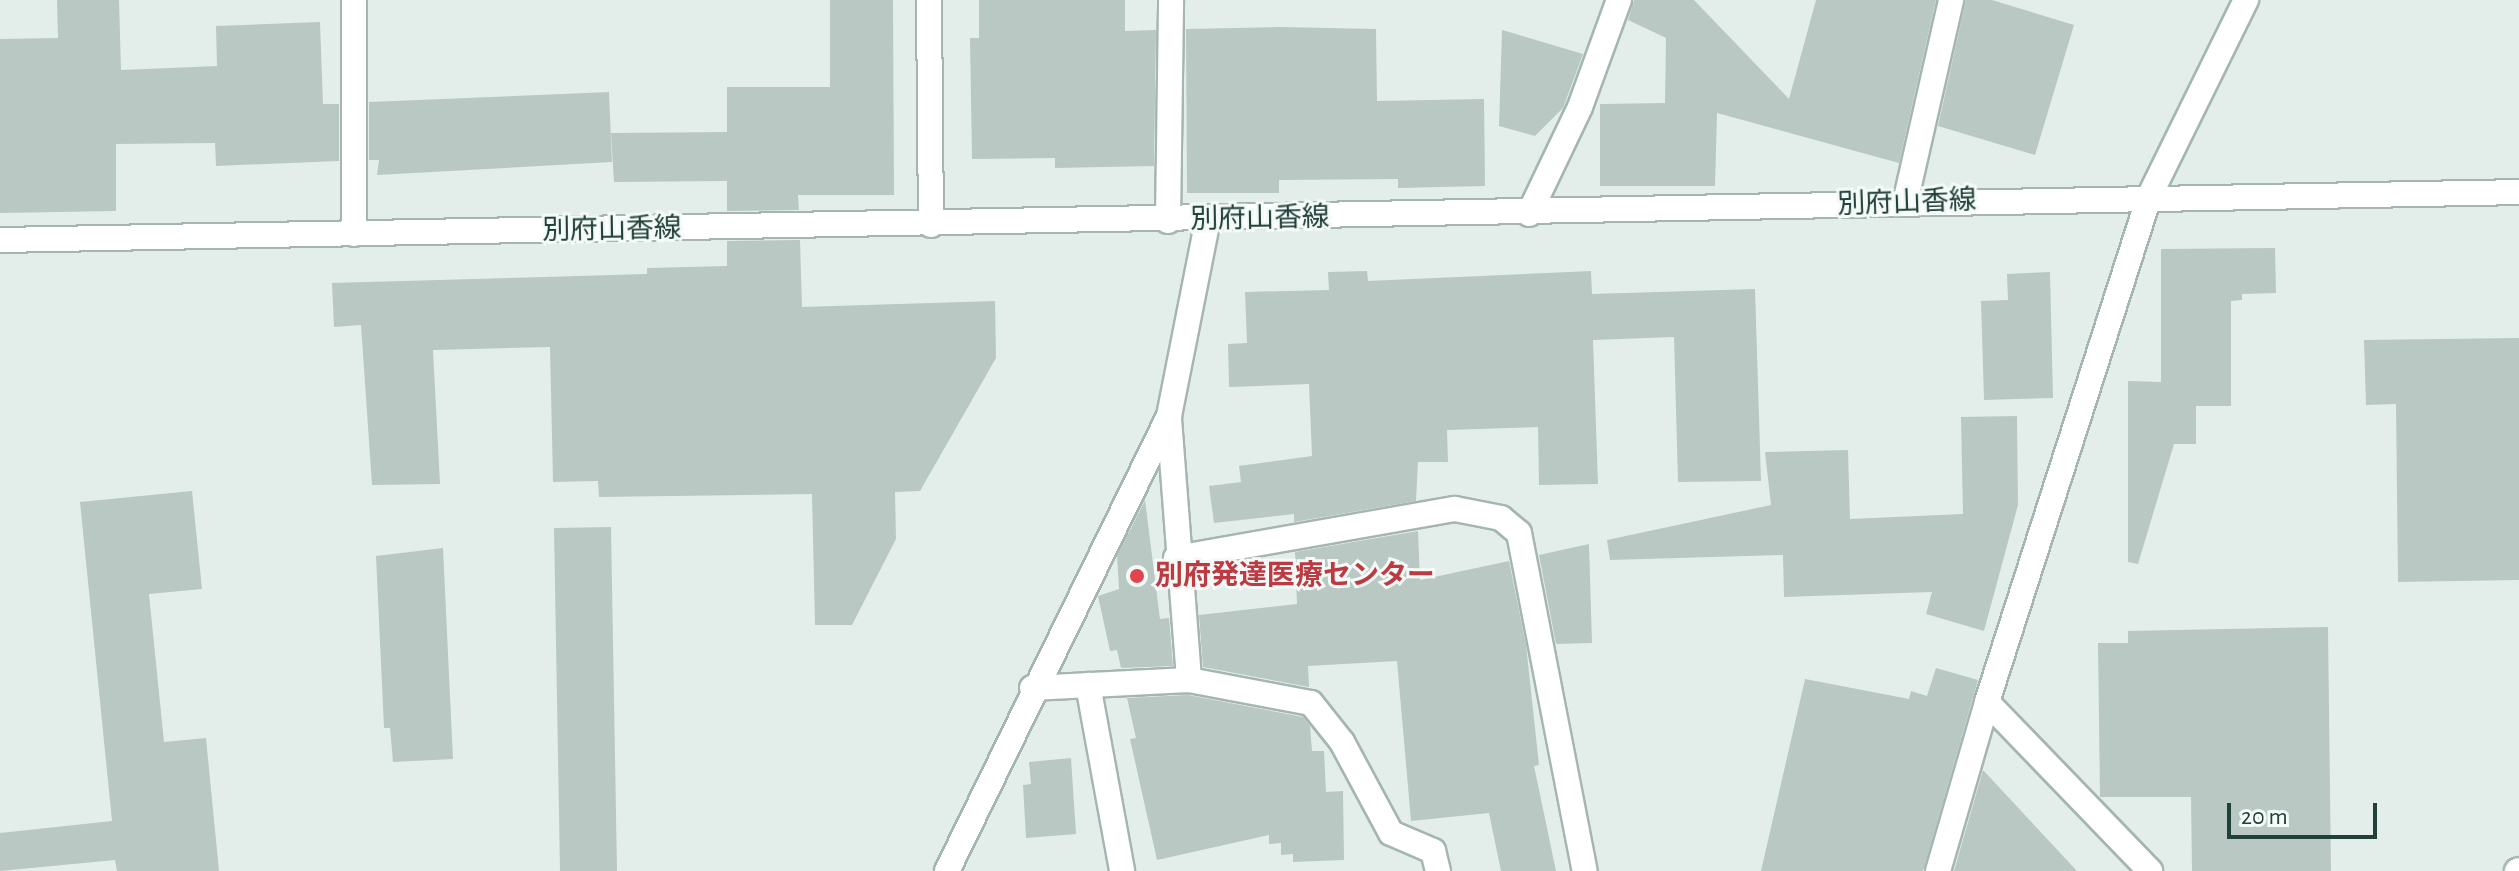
<!DOCTYPE html>
<meta charset="utf-8">
<style>
body{margin:0}
#map{position:relative;width:2519px;height:871px;overflow:hidden;background:#e3eeea;font-family:"Alegreya Sans","Noto Sans JP",sans-serif}
div>[style]{position:absolute}
.building>*{inset:0;background:#b9c8c3;transform-origin:0 0}
.roads{filter:drop-shadow(2px 0 #a5b6b2) drop-shadow(-2px 0 #a5b6b2) drop-shadow(0 2px #a5b6b2) drop-shadow(0 -2px #a5b6b2)}
.lane>*{height:24px;margin:-12px;padding:0 12px;transform-origin:12px;border-radius:12px;background:#fff}
.street>*{height:24px;margin:-12px;padding:0 12px;transform-origin:12px;border-radius:12px;background:#fff}
.secondary>*{height:24px;margin:-12px;padding:0 12px;transform-origin:12px;border-radius:12px;background:#fff}
.dots>*{width:22px;height:22px;translate:-50% -50%;box-sizing:border-box;border:4px solid #f4faf7;border-radius:50%}
span{translate:-50% -50%;white-space:nowrap;text-align:center;line-height:1.15;-webkit-text-stroke:6px #f4faf7;paint-order:stroke}
.street-label{font-size:28px;color:#22403a}
.health-label{font-size:28px;color:#be3a42;font-weight:700}
.left{translate:0 -50%;text-align:left}
.scale{position:absolute;left:2227px;top:803px;width:150px;height:36px;box-sizing:border-box;border:4px solid #22403a;border-top:0;padding-left:10px;font-size:24px;line-height:28px;white-space:nowrap;color:#22403a;-webkit-text-stroke:6px #f4faf7;paint-order:stroke}
</style>
<div id="map">
<div class="building">
<i style="clip-path:polygon(57px 0,119px 0,121px 70px,217px 66px,216px 26px,320px 22px,323px 104px,339px 104px,339px 161px,216px 166px,215px 143px,116px 144px,116px 211px,0 213px,0 39px,58px 38px)"></i>
<i style="clip-path:polygon(830px 0,893px 0,894px 195px,798px 195px,799px 210px,727px 211px,727px 181px,614px 182px,611px 133px,727px 132px,727px 87px,830px 87px)"></i>
<i style="clip-path:polygon(979px 0,1125px 0,1125px 31px,1156px 30px,1154px 166px,1055px 168px,1055px 158px,972px 159px,970px 38px,979px 38px)"></i>
<i style="clip-path:polygon(1634px 0,1694px 0,1789px 99px,1816px 0,1936px 0,1899px 163px,1717px 113px,1715px 186px,1600px 186px,1600px 104px,1665px 103px,1666px 38px,1628px 20px)"></i>
<i style="clip-path:polygon(1966px 0,1992px 0,2074px 25px,2035px 155px,1938px 126px)"></i>
<i style="clip-path:polygon(1280px 27px,1376px 29px,1377px 101px,1484px 99px,1485px 186px,1398px 188px,1398px 179px,1279px 180px,1279px 193px,1187px 193px,1186px 29px)"></i>
<i style="clip-path:polygon(1502px 30px,1583px 54px,1563px 108px,1535px 136px,1499px 126px)"></i>
<i style="clip-path:polygon(609px 92px,612px 162px,377px 175px,379px 160px,369px 160px,369px 102px)"></i>
<i style="clip-path:polygon(800px 240px,802px 307px,995px 301px,996px 358px,920px 491px,895px 492px,896px 539px,852px 625px,815px 625px,812px 494px,599px 497px,598px 481px,553px 482px,550px 347px,433px 350px,440px 484px,372px 485px,361px 325px,334px 327px,332px 283px,647px 274px,647px 268px,727px 266px,727px 241px)"></i>
<i style="clip-path:polygon(2275px 248px,2276px 293px,2242px 294px,2242px 300px,2231px 301px,2231px 406px,2196px 406px,2196px 444px,2174px 444px,2138px 564px,2128px 562px,2128px 381px,2161px 382px,2161px 249px)"></i>
<i style="clip-path:polygon(1367px 271px,1368px 281px,1591px 271px,1592px 294px,1755px 289px,1761px 481px,1678px 482px,1674px 337px,1593px 340px,1598px 484px,1539px 485px,1538px 427px,1447px 430px,1448px 462px,1418px 462px,1416px 501px,1294px 522px,1294px 514px,1214px 523px,1209px 486px,1241px 482px,1239px 466px,1312px 456px,1309px 384px,1229px 387px,1228px 344px,1247px 343px,1245px 292px,1329px 290px,1328px 272px)"></i>
<i style="clip-path:polygon(2050px 272px,2053px 398px,1984px 400px,1981px 301px,2008px 300px,2007px 274px)"></i>
<i style="clip-path:polygon(2519px 338px,2519px 580px,2398px 582px,2396px 404px,2366px 405px,2364px 340px)"></i>
<i style="clip-path:polygon(2017px 416px,2018px 505px,1984px 631px,1926px 614px,1932px 592px,1784px 597px,1783px 555px,1610px 560px,1607px 540px,1771px 505px,1765px 452px,1848px 450px,1850px 519px,1963px 514px,1961px 417px)"></i>
<i style="clip-path:polygon(192px 491px,202px 589px,149px 594px,164px 742px,206px 738px,219px 871px,117px 871px,115px 860px,0 871px,0 833px,112px 821px,80px 502px)"></i>
<i style="clip-path:polygon(1145px 500px,1160px 619px,1169px 618px,1173px 666px,1121px 668px,1117px 650px,1110px 651px,1098px 596px,1119px 589px,1117px 556px)"></i>
<i style="left:611px;top:527px;width:344px;height:57px;rotate:89deg"></i>
<i style="clip-path:polygon(1418px 531px,1420px 580px,1509px 561px,1526px 645px,1539px 765px,1534px 766px,1556px 871px,1501px 871px,1489px 813px,1411px 821px,1397px 661px,1308px 666px,1309px 687px,1203px 667px,1199px 615px,1297px 604px,1295px 552px)"></i>
<i style="clip-path:polygon(1589px 544px,1592px 643px,1556px 644px,1539px 555px)"></i>
<i style="clip-path:polygon(443px 548px,453px 759px,393px 762px,390px 728px,384px 728px,376px 556px)"></i>
<i style="clip-path:polygon(2328px 627px,2331px 871px,2192px 871px,2191px 797px,2100px 797px,2098px 643px,2128px 643px,2128px 631px)"></i>
<i style="clip-path:polygon(1936px 668px,1978px 680px,1923px 871px,1761px 871px,1805px 679px,1909px 699px,1911px 691px,1927px 696px)"></i>
<i style="clip-path:polygon(1188px 695px,1303px 717px,1310px 726px,1312px 751px,1324px 751px,1326px 792px,1343px 791px,1344px 860px,1293px 862px,1293px 854px,1281px 855px,1281px 843px,1269px 844px,1269px 835px,1157px 860px,1130px 739px,1136px 738px,1127px 698px)"></i>
<i style="clip-path:polygon(1071px 758px,1076px 834px,1026px 838px,1023px 785px,1031px 784px,1029px 762px)"></i>
<i style="clip-path:polygon(1983px 770px,2077px 871px,1954px 871px)"></i>
</div>
<div class="roads">
<div class="lane">
<i style="left:1529px;top:214px;width:119px;rotate:-64.5deg"></i>
<i style="left:1580px;top:107px;width:114px;rotate:-70deg"></i>
</div>
<div class="street">
<i style="left:354px;top:0;width:234px;rotate:90deg"></i>
<i style="left:929px;top:0;width:225px;rotate:89.5deg"></i>
<i style="left:1905px;top:203px;width:208px;rotate:-77.2deg"></i>
<i style="left:1168px;top:221px;width:221px;rotate:-89.2deg"></i>
<i style="left:1169px;top:419px;width:262px;rotate:85.6deg"></i>
<i style="left:1176px;top:558px;width:283px;rotate:-10deg"></i>
<i style="left:1455px;top:509px;width:47px;rotate:11.1deg"></i>
<i style="left:1501px;top:518px;width:23px;rotate:40deg"></i>
<i style="left:1519px;top:533px;width:344px;rotate:79deg"></i>
<i style="left:1088px;top:685px;width:189px;rotate:79.6deg"></i>
<i style="left:1032px;top:688px;width:157px;rotate:-2.9deg"></i>
<i style="left:1189px;top:680px;width:124px;rotate:10.7deg"></i>
<i style="left:1311px;top:703px;width:50px;rotate:51.5deg"></i>
<i style="left:1342px;top:742px;width:103px;rotate:61.7deg"></i>
<i style="left:1391px;top:833px;width:46px;rotate:23.2deg"></i>
<i style="left:1433px;top:851px;width:21px;rotate:76deg"></i>
<i style="left:1987px;top:702px;width:235px;rotate:46deg"></i>
<i style="left:947px;top:871px;width:506px;rotate:-63.99deg"></i>
<i style="left:1169px;top:416px;width:201px;rotate:-78.8deg"></i>
<i style="left:1938px;top:871px;width:176px;rotate:-73.8deg"></i>
<i style="left:1987px;top:702px;width:530px;rotate:-72.21deg"></i>
<i style="left:2149px;top:197px;width:220px;rotate:-63.8deg"></i>
<i style="left:2517px;top:871px;width:2px;rotate:-27deg"></i>
</div>
<div class="secondary">
<i style="left:0;top:240px;width:2519px;rotate:-1.09deg"></i>
</div>
</div>
<div class="dots">
<i style="left:1137px;top:576px;background:#e0444e"></i>
</div>
<div class="street-label">
<span style="left:1907px;top:203px;rotate:-2deg">別府山香線</span>
<span style="left:1260px;top:219px;rotate:-1deg">別府山香線</span>
<span style="left:612px;top:230px;rotate:-1deg">別府山香線</span>
</div>
<div class="health-label">
<span class="left" style="left:1155px;top:576px">別府発達医療センター</span>
</div>
<div class="scale">20 m</div>
</div>
